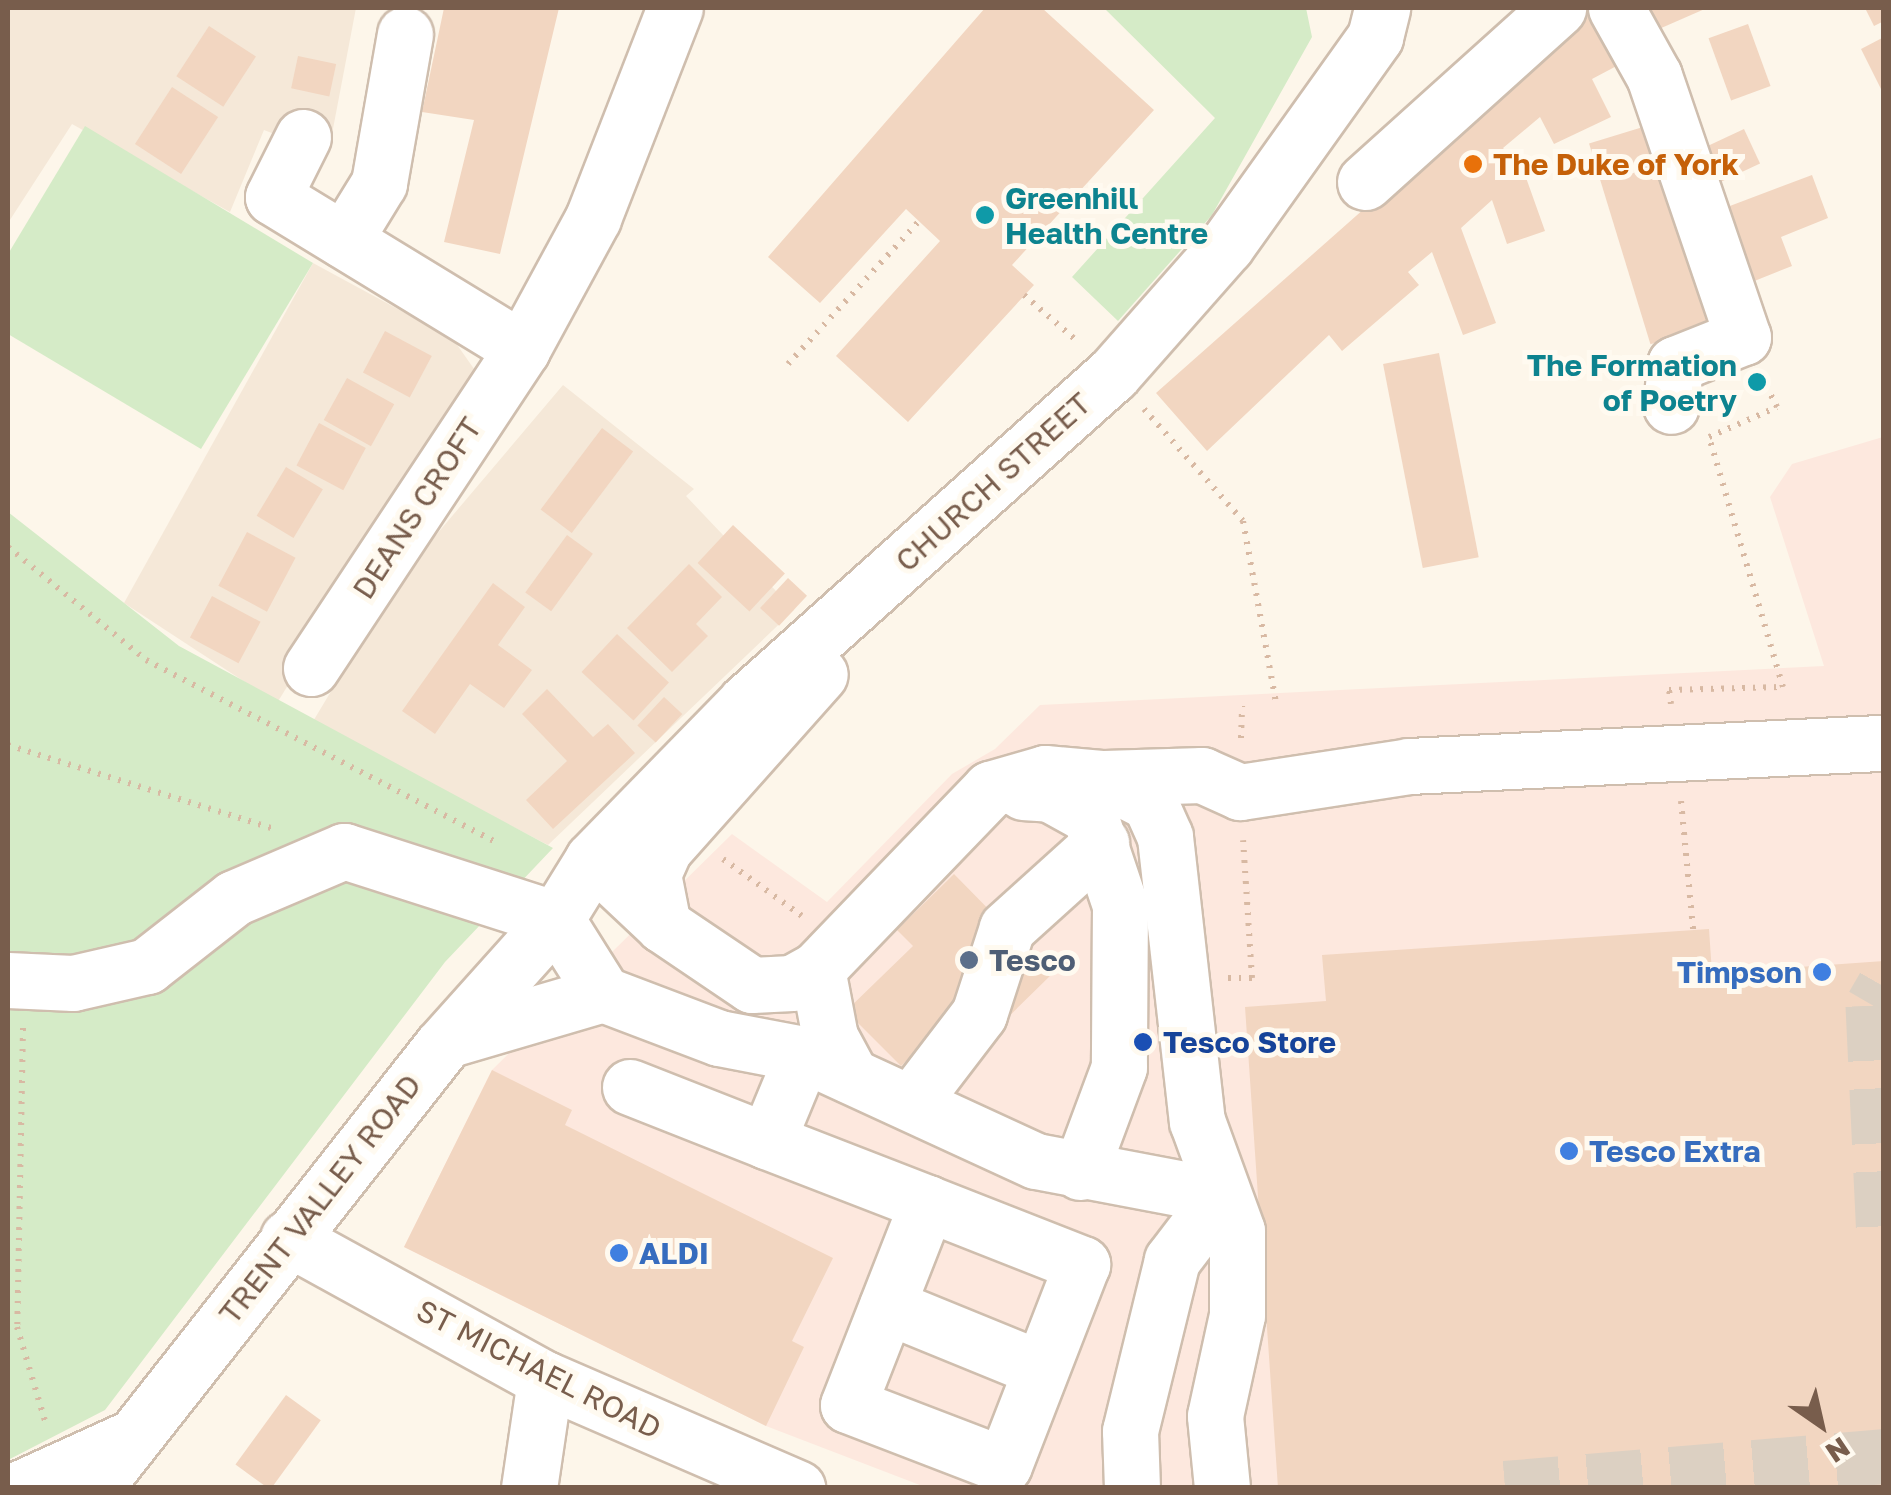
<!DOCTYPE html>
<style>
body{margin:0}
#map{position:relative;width:1891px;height:1495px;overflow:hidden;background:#fdf6ea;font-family:"Golos Text",sans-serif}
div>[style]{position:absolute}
.residential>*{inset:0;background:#f5e8d8}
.commercial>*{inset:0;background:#fde8de}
.green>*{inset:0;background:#d5ebc7}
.building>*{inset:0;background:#f2d6c1;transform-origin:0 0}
.minor-tunnel>*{height:55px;margin-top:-27.5px;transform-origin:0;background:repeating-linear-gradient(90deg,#dcd0c2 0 55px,transparent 0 83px)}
.path>*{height:6px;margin-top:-3px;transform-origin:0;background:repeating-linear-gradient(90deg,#d8b9a3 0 2.5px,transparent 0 10.5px)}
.roads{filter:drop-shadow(2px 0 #cfbeae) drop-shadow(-2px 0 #cfbeae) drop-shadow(0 2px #cfbeae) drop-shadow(0 -2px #cfbeae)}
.minor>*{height:55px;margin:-27.5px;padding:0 27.5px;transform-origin:27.5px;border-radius:27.5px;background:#fff}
.dots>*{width:28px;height:28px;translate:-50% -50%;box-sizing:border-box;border:5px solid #fffaf0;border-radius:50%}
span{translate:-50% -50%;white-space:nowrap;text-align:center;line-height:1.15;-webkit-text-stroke:10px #fffaf0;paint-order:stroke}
.food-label{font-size:30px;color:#c56008;font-weight:700}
.left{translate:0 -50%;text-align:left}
.culture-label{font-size:30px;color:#0d838f;font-weight:700}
.right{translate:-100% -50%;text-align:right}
.street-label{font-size:30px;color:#785d4c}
.service-label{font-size:30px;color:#4e5e75;font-weight:700}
.shop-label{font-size:30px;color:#366cbe;font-weight:700}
.transit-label{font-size:30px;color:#164399;font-weight:700}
.frame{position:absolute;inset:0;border:10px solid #785d4c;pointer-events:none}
.north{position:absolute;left:1771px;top:1375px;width:100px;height:100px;-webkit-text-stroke:8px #fffaf0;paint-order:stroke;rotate:146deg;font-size:28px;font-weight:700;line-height:40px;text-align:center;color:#785d4c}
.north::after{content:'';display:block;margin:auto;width:35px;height:45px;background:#785d4c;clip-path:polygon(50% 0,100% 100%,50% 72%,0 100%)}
</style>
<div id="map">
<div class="residential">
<i style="clip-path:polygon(8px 8px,356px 8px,328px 155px,264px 130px,230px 212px,72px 124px,8px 223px)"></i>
<i style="clip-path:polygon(313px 263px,453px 339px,479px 376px,277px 703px,124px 603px)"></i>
<i style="clip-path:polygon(563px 385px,694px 489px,686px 496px,794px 610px,548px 845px,312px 723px,398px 580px)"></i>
</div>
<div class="commercial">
<i style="clip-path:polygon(1883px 437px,1883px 1487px,925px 1487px,766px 1426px,404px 1247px,492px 1070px,732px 834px,827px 902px,952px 774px,995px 749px,1040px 705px,1824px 666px,1770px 497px,1792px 464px)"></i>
</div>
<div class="green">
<i style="clip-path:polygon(1104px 8px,1306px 8px,1312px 37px,1212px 215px,1118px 321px,1072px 277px,1215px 118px)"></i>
<i style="clip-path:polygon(85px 126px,313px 263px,201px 449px,8px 334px,8px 254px)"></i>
<i style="clip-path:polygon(8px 512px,179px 646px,553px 848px,445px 962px,105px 1410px,8px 1460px)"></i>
</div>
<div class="building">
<i style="clip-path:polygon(444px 8px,559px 8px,500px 254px,444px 242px,474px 120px,422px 112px)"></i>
<i style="clip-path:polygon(985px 8px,1042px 8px,1154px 110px,1012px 265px,1034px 285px,908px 422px,836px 356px,940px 241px,906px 209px,820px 303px,768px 257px)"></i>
<i style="clip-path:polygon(1591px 8px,1626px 61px,1592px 79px,1611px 117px,1554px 144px,1540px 117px,1503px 148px,1524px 172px,1545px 231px,1507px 244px,1492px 200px,1461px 228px,1496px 323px,1463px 335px,1432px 252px,1408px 272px,1419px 285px,1342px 351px,1329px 335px,1207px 451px,1156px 393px)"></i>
<i style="clip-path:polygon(1630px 8px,1707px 8px,1643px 36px)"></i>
<i style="clip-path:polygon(1865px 8px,1884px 8px,1884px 21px,1874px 26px)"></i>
<i style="left:1748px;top:24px;width:66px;height:42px;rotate:70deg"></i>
<i style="left:209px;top:26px;width:56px;height:60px;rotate:33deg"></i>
<i style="clip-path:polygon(1884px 37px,1884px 95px,1861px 49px)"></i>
<i style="left:298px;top:56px;width:39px;height:33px;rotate:12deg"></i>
<i style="left:172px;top:87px;width:55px;height:68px;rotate:33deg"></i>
<i style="left:1656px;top:123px;width:210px;height:70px;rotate:73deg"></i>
<i style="left:1744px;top:129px;width:38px;height:46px;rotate:65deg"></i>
<i style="clip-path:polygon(1812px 175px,1828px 218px,1781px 237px,1792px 266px,1742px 286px,1714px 212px)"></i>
<i style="left:385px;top:331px;width:53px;height:47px;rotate:28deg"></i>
<i style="left:1439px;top:353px;width:208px;height:57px;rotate:79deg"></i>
<i style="left:347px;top:378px;width:54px;height:48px;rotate:29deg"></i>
<i style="left:319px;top:423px;width:53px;height:48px;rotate:28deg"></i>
<i style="left:602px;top:428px;width:39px;height:102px;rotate:37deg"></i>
<i style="left:286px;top:467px;width:43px;height:57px;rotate:31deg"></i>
<i style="left:733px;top:525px;width:71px;height:52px;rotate:43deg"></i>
<i style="left:247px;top:532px;width:55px;height:61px;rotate:28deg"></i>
<i style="left:567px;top:535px;width:32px;height:71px;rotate:36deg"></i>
<i style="clip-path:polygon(689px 564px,722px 597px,696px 624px,708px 636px,672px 672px,627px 628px)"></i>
<i style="left:788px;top:578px;width:26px;height:41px;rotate:43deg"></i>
<i style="clip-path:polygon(493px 583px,525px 607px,498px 645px,532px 670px,504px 708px,470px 684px,435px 734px,402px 711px)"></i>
<i style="left:212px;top:596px;width:55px;height:47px;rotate:28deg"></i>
<i style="left:617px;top:634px;width:71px;height:52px;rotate:43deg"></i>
<i style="clip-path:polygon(547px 689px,593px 737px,608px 724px,635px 753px,553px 829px,526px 800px,567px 761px,522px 714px)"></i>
<i style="left:664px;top:697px;width:25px;height:39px;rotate:43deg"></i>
<i style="clip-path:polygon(954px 874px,1052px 974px,995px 1030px,967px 1002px,901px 1066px,846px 1011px,913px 946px,897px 930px)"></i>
<i style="clip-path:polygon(1709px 929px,1712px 973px,1884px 961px,1884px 1488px,1278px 1488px,1245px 1007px,1326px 1001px,1322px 955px)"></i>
<i style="clip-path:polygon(492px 1070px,572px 1110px,565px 1125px,833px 1258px,792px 1341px,804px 1347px,766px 1426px,404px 1247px)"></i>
<i style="left:286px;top:1395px;width:43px;height:86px;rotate:36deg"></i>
</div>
<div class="minor-tunnel">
<i style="left:1884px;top:986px;width:22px;rotate:120deg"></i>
<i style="left:1873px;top:1005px;width:237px;rotate:87.3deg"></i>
<i style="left:1505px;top:1488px;width:380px;rotate:-4.8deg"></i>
</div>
<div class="path">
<i style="left:1024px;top:295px;width:69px;rotate:40.9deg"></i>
<i style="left:788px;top:364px;width:194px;rotate:-47.5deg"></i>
<i style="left:1144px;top:409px;width:149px;rotate:48.5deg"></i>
<i style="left:1243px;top:521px;width:184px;rotate:79.7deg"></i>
<i style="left:8px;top:547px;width:178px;rotate:39.3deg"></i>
<i style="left:146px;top:660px;width:398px;rotate:27.5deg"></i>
<i style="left:1671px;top:704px;width:14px;rotate:-98deg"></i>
<i style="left:1669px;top:690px;width:114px;rotate:-1.5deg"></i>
<i style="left:1783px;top:687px;width:261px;rotate:-106.5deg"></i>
<i style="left:1709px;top:437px;width:74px;rotate:-23.8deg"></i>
<i style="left:1777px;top:407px;width:29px;rotate:-117deg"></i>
<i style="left:1241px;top:738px;width:32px;rotate:-88deg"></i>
<i style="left:8px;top:745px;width:277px;rotate:17.5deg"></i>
<i style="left:1681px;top:801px;width:129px;rotate:84.6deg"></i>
<i style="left:723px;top:859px;width:97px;rotate:35.8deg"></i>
<i style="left:1228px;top:978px;width:24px"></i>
<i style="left:1252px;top:978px;width:138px;rotate:-93.7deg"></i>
<i style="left:23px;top:1028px;width:299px;rotate:91.1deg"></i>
<i style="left:17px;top:1327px;width:98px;rotate:73.4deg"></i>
</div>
<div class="roads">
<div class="minor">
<i style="left:1616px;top:8px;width:78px;rotate:60.8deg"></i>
<i style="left:1654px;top:76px;width:276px;rotate:71.2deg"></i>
<i style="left:1743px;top:337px;width:73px;rotate:158.3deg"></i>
<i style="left:1675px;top:364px;width:42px;rotate:95.4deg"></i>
<i style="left:303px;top:137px;width:67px;rotate:116.6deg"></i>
<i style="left:273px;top:197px;width:292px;rotate:31.4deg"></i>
<i style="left:1365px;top:182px;width:260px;rotate:-42deg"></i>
<i style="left:344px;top:240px;width:67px;rotate:-58.4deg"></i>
<i style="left:379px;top:183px;width:151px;rotate:-80.1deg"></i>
<i style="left:311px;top:668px;width:382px;rotate:-56.5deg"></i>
<i style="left:522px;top:349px;width:149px;rotate:-61.5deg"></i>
<i style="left:593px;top:218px;width:225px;rotate:-68.7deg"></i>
<i style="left:1104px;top:778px;width:98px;rotate:-1.8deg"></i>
<i style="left:1202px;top:775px;width:42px;rotate:24.1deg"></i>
<i style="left:1240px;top:792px;width:171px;rotate:-8.7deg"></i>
<i style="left:1409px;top:766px;width:476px;rotate:-2.8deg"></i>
<i style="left:1023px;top:792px;width:27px;rotate:4deg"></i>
<i style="left:1050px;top:794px;width:46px;rotate:28.8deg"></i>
<i style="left:1090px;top:816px;width:94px;rotate:71.4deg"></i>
<i style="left:1120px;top:905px;width:162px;rotate:90.4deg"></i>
<i style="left:1119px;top:1067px;width:112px;rotate:110.4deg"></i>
<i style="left:593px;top:859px;width:96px;rotate:43.3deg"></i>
<i style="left:663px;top:925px;width:107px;rotate:34deg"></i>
<i style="left:752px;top:985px;width:40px;rotate:-2.9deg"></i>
<i style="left:792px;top:983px;width:29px;rotate:-29deg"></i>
<i style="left:817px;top:969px;width:250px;rotate:-46.1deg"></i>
<i style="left:990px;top:789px;width:57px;rotate:-16.2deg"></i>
<i style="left:1045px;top:773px;width:56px;rotate:5.1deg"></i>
<i style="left:1101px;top:778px;width:55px;rotate:27deg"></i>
<i style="left:1150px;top:803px;width:37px;rotate:66deg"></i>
<i style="left:1165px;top:837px;width:286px;rotate:83.6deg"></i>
<i style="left:1197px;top:1121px;width:117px;rotate:70deg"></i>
<i style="left:1237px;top:1231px;width:84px;rotate:90deg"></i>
<i style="left:1237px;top:1315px;width:103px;rotate:102.3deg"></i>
<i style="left:1215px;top:1416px;width:72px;rotate:84.4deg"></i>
<i style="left:663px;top:925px;width:52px;rotate:-101.1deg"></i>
<i style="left:653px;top:874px;width:27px;rotate:-66deg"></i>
<i style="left:664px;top:849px;width:234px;rotate:-48.3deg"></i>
<i style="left:817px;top:969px;width:69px;rotate:79.2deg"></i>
<i style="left:830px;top:1037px;width:44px;rotate:61.7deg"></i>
<i style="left:8px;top:980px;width:65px;rotate:2.6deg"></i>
<i style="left:73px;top:983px;width:76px;rotate:-12.9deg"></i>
<i style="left:147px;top:966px;width:110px;rotate:-38deg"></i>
<i style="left:234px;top:898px;width:120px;rotate:-23.1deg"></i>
<i style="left:344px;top:851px;width:223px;rotate:17.8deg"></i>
<i style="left:556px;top:919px;width:89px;rotate:57.9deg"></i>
<i style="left:603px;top:994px;width:124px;rotate:20.8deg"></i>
<i style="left:719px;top:1038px;width:86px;rotate:10.8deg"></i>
<i style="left:803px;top:1054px;width:256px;rotate:24.7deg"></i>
<i style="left:1036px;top:1161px;width:188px;rotate:10.7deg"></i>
<i style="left:453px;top:1038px;width:156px;rotate:-16.3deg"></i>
<i style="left:630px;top:1087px;width:147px;rotate:21.5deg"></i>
<i style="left:767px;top:1141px;width:172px;rotate:21.2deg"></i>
<i style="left:927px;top:1203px;width:167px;rotate:21.5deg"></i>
<i style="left:1082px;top:1264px;width:216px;rotate:111.2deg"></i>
<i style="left:1004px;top:1465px;width:167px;rotate:-159deg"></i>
<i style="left:848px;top:1405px;width:217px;rotate:-68.6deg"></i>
<i style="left:911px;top:1103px;width:112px;rotate:-52.6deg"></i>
<i style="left:979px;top:1014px;width:90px;rotate:-72deg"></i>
<i style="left:1007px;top:928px;width:127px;rotate:-42.1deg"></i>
<i style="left:767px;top:1141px;width:94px;rotate:-67.5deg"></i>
<i style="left:288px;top:1238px;width:293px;rotate:28.8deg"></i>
<i style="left:545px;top:1379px;width:275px;rotate:23.4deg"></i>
<i style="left:887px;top:1306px;width:166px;rotate:22.2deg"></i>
<i style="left:21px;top:1488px;width:121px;rotate:-24.4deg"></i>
<i style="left:94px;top:1488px;width:561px;rotate:-51.8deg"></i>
<i style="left:441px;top:1047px;width:172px;rotate:-48.1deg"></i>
<i style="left:556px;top:919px;width:70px;rotate:-58.3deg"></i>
<i style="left:593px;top:859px;width:219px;rotate:-45.7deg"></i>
<i style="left:746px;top:702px;width:492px;rotate:-41.8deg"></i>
<i style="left:1113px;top:374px;width:171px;rotate:-48.6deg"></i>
<i style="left:1226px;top:246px;width:257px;rotate:-54.5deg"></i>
<i style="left:1375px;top:37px;width:30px;rotate:-76deg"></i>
<i style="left:529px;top:1488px;width:110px;rotate:-81.6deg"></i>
<i style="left:1132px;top:1488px;width:57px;rotate:-92deg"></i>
<i style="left:1130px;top:1431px;width:176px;rotate:-76.2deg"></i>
<i style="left:1172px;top:1260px;width:81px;rotate:-52.6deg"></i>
</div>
</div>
<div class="dots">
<i style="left:1473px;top:164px;background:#e8710a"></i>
<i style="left:985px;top:215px;background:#0f9aa8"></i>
<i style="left:1757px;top:382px;background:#0f9aa8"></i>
<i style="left:969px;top:960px;background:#5c6f8a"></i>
<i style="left:1822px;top:972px;background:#3f7fe0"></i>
<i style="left:1143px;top:1042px;background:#1a4fb4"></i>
<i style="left:1569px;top:1151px;background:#3f7fe0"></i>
<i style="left:619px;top:1253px;background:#3f7fe0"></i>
</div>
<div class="food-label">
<span class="left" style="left:1493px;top:164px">The Duke of York</span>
</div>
<div class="culture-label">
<span class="left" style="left:1005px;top:215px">Greenhill<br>Health Centre</span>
<span class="right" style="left:1737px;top:382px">The Formation<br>of Poetry</span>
</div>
<div class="street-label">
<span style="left:993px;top:482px;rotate:-42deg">CHURCH STREET</span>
<span style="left:417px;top:508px;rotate:-57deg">DEANS CROFT</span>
<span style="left:320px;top:1199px;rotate:-52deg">TRENT VALLEY ROAD</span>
<span style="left:539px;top:1369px;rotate:27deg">ST MICHAEL ROAD</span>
</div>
<div class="service-label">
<span class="left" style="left:989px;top:960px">Tesco</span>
</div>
<div class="shop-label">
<span class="right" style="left:1802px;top:972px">Timpson</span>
<span class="left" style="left:1589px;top:1151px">Tesco Extra</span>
<span class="left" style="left:639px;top:1253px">ALDI</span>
</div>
<div class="transit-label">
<span class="left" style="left:1163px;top:1042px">Tesco Store</span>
</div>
<div class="frame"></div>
<div class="north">N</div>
</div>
